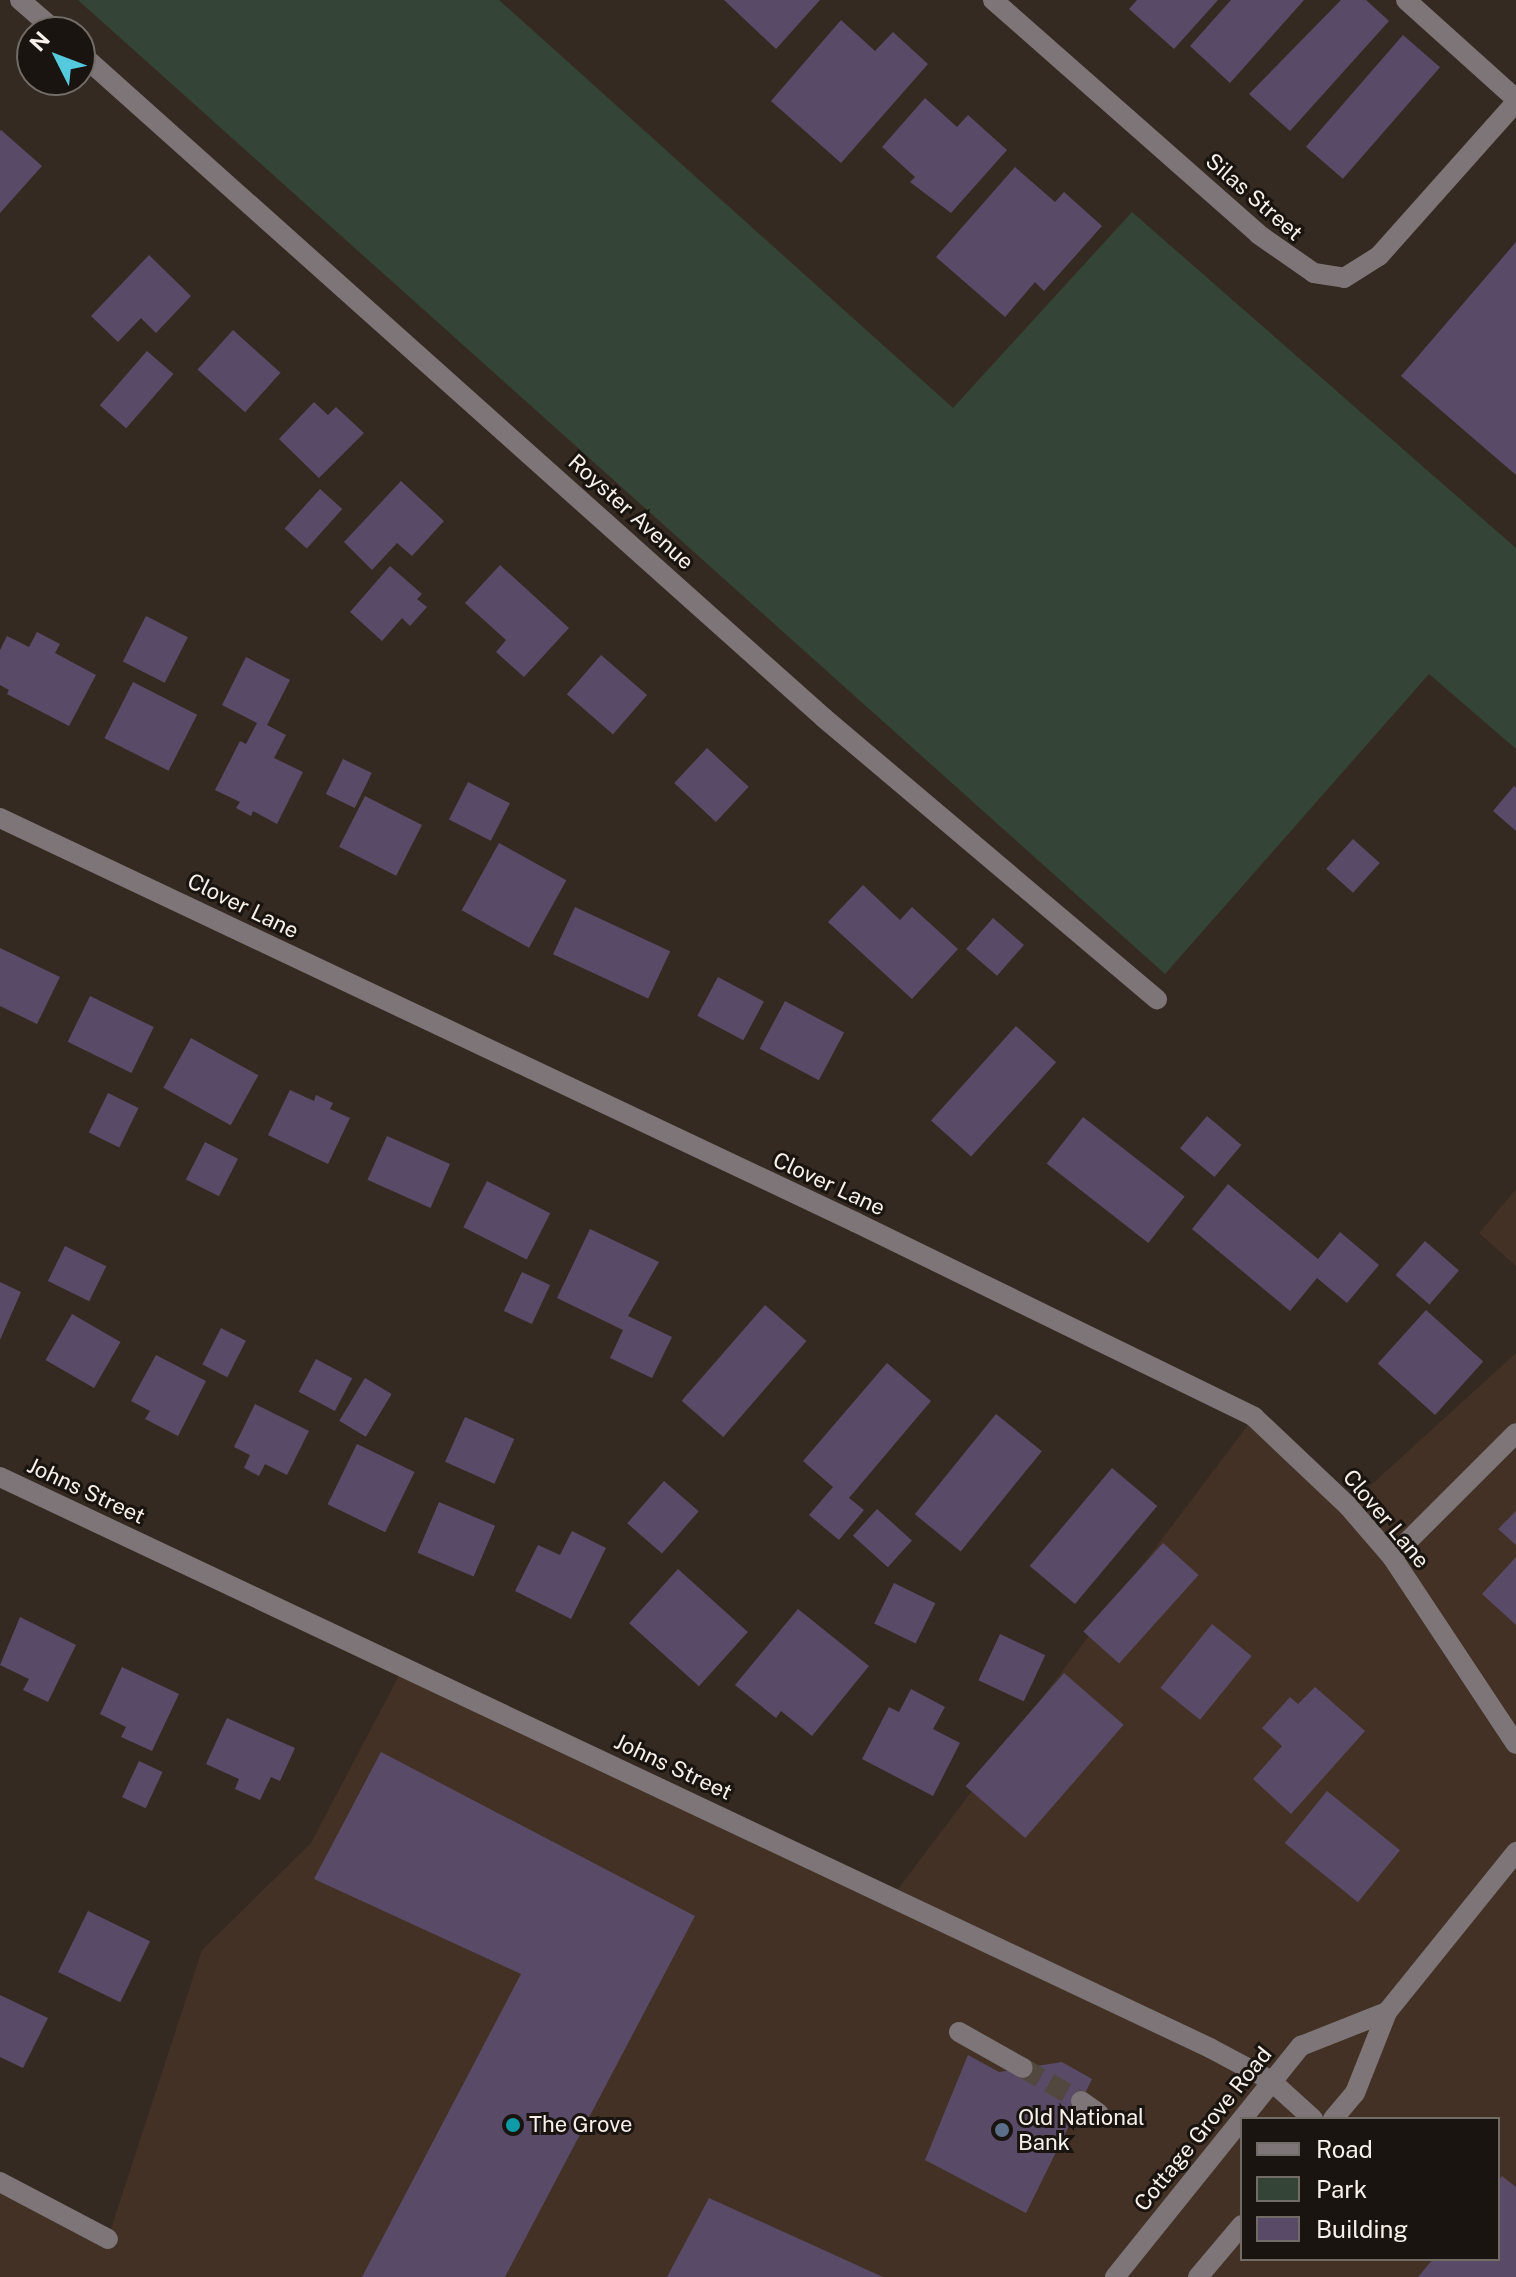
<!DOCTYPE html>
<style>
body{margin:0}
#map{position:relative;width:1516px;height:2277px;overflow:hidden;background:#352a21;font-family:"Public Sans",sans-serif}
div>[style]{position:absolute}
.built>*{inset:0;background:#423124}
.green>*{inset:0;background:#344437}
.building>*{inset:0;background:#594b67;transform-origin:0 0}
.minor-tunnel>*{height:20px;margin-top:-10px;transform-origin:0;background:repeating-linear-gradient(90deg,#52483f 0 20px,transparent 0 30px)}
.minor>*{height:20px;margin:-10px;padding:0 10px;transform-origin:10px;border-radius:10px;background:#7d7577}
.dots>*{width:22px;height:22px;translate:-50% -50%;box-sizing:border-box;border:4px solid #191410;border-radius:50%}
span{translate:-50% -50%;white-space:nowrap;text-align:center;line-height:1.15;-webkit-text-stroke:6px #191410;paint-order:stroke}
.street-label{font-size:22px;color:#f8f0ea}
.poi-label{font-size:22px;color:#f8f0ea}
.left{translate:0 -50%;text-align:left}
.legend{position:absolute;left:1240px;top:2117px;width:260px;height:144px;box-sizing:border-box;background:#191410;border:2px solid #726c67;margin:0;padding:10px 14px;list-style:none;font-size:24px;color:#f8f0ea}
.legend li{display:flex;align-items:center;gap:16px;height:40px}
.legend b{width:40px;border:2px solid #726c67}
.north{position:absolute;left:16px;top:16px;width:80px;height:80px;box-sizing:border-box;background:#191410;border:2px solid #726c67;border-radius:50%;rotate:312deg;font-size:22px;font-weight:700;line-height:32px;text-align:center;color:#f8f0ea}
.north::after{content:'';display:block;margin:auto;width:28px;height:36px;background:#55cadf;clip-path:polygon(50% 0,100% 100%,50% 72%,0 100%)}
</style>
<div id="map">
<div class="built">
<i style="clip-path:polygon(1516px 1189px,1516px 1266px,1479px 1233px)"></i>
<i style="clip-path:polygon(evenodd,1516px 1353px,1516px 2277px,0 2277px,0 2194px,7px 2186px,108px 2238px,202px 1950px,311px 1843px,404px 1666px,892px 1897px,1254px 1417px,1349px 1505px,1516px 1353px,1242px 2119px,1498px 2119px,1498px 2259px,1242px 2259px,1242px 2119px)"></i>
</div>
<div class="green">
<i style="clip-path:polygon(78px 0,499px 0,953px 408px,1132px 212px,1516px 548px,1516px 749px,1429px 674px,1165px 974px)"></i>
</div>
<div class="building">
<i style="clip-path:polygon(724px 0,820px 0,776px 49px)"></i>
<i style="clip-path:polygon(1137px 0,1218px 0,1174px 49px,1129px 9px)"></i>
<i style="clip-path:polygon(1231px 0,1304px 0,1230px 83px,1190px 46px)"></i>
<i style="clip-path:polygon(1341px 0,1366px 0,1389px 21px,1290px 131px,1249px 94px)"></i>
<i style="clip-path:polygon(841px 20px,875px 51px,893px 32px,928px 64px,841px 163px,771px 101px)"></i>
<i style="left:1403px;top:35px;width:49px;height:148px;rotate:41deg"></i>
<i style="clip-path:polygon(925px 98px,957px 127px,968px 115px,1007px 150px,951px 213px,910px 182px,915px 177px,882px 147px)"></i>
<i style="clip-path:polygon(1px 130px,42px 166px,0 213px,0 131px)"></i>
<i style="clip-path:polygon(1015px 167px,1055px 202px,1064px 192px,1102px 226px,1044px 291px,1035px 282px,1005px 317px,936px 257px)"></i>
<i style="clip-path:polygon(1516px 242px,1516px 475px,1401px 376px)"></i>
<i style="clip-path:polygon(149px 255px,191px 296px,156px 333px,141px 318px,118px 342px,91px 316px)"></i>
<i style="left:233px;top:330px;width:64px;height:53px;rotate:42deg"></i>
<i style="left:147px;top:351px;width:35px;height:72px;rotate:41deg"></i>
<i style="clip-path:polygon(314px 402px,328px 415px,336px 407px,364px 433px,319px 478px,279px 439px)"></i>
<i style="clip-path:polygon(401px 481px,444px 521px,412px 556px,397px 543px,372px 570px,344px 542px)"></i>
<i style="left:320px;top:489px;width:30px;height:53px;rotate:42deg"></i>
<i style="clip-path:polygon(500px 565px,569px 628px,524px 677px,496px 652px,506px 640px,465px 603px)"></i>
<i style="clip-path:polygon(390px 566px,422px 594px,417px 599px,427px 607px,410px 626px,402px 618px,382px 641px,350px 612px)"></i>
<i style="left:146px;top:616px;width:47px;height:51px;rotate:27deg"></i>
<i style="clip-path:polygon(37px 632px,60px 644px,55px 653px,96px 675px,69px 726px,7px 694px,9px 690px,0 685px,0 650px,7px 636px,29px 647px)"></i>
<i style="left:601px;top:655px;width:61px;height:52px;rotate:41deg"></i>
<i style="clip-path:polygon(246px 657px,290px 680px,267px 725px,286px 735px,274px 758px,303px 772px,277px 824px,253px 811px,251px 816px,236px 808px,240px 802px,215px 790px,240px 741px,246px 744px,257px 723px,222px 705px)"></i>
<i style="left:133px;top:682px;width:72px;height:63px;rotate:27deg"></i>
<i style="left:707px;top:748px;width:57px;height:48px;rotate:43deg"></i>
<i style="left:343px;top:759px;width:32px;height:39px;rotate:26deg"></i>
<i style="left:468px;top:782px;width:47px;height:42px;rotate:27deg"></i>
<i style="clip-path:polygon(1514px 786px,1516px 788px,1516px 831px,1493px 811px)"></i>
<i style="left:365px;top:796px;width:64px;height:57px;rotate:27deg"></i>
<i style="left:1353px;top:839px;width:36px;height:40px;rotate:42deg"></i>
<i style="left:499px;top:843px;width:77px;height:77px;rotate:29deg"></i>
<i style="clip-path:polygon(863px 885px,900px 920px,912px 907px,958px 949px,912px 999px,828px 922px)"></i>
<i style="left:575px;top:907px;width:105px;height:52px;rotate:25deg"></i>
<i style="left:993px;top:918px;width:41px;height:41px;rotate:41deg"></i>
<i style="clip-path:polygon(0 948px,60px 977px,37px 1024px,0 1006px)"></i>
<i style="left:718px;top:977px;width:52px;height:44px;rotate:28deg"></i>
<i style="left:90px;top:996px;width:71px;height:51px;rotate:26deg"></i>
<i style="left:785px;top:1001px;width:67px;height:54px;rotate:28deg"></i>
<i style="left:1016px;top:1026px;width:54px;height:127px;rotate:42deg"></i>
<i style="left:191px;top:1038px;width:77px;height:57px;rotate:29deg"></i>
<i style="clip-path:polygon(290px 1090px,314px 1101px,316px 1095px,333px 1103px,330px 1109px,350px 1118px,328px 1164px,268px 1135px)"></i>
<i style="left:108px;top:1093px;width:34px;height:44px;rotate:26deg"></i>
<i style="left:1207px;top:1116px;width:45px;height:42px;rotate:40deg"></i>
<i style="left:1083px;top:1117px;width:129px;height:59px;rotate:38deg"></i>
<i style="left:387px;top:1136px;width:69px;height:48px;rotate:24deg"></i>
<i style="left:205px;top:1142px;width:37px;height:42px;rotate:27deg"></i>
<i style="left:487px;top:1181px;width:71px;height:52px;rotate:27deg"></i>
<i style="clip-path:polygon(1228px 1184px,1318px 1259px,1340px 1232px,1379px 1265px,1347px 1303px,1317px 1278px,1290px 1311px,1192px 1229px)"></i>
<i style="clip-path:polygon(590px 1229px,659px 1262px,628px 1316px,672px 1337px,652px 1378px,610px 1358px,623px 1330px,557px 1298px)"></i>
<i style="left:1425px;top:1241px;width:45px;height:45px;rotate:41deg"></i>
<i style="left:65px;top:1246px;width:46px;height:39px;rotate:26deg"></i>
<i style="left:522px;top:1272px;width:31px;height:43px;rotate:25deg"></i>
<i style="clip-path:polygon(0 1282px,21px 1292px,0 1340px)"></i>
<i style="left:765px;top:1305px;width:55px;height:127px;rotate:41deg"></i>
<i style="left:1426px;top:1310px;width:77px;height:72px;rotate:42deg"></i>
<i style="left:72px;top:1314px;width:56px;height:53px;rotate:30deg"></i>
<i style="left:221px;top:1328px;width:28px;height:41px;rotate:27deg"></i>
<i style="clip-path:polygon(156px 1355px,206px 1381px,178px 1436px,145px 1419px,150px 1411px,131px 1401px)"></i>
<i style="left:316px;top:1359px;width:41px;height:37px;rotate:28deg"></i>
<i style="clip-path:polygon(887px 1363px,931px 1401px,849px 1498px,864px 1510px,839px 1540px,809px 1515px,833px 1487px,803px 1461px)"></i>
<i style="left:365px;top:1378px;width:31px;height:50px;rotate:31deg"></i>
<i style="clip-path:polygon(255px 1404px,309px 1431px,287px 1475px,265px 1464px,259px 1476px,244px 1468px,250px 1455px,234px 1447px)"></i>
<i style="left:996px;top:1414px;width:59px;height:129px;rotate:39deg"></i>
<i style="left:465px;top:1417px;width:54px;height:49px;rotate:24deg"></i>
<i style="left:357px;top:1444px;width:64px;height:67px;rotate:26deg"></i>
<i style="left:1112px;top:1468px;width:59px;height:128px;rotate:40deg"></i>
<i style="left:664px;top:1481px;width:46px;height:56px;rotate:41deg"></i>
<i style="left:439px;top:1502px;width:61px;height:55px;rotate:23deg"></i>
<i style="left:877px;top:1509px;width:47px;height:36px;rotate:42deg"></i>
<i style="clip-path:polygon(1516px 1511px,1516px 1545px,1498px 1529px)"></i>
<i style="clip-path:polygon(572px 1531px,606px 1548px,571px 1619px,515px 1591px,538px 1545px,560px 1555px)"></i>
<i style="left:1163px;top:1543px;width:48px;height:119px;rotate:42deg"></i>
<i style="clip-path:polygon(1516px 1557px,1516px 1625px,1482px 1594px)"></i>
<i style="left:678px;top:1569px;width:94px;height:73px;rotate:42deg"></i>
<i style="left:894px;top:1583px;width:46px;height:45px;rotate:26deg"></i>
<i style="clip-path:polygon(798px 1609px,869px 1666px,812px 1736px,781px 1711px,776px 1718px,735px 1685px)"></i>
<i style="clip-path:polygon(20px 1617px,76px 1645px,48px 1702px,23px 1690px,29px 1679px,0 1665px)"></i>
<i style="left:1212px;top:1624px;width:51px;height:82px;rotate:39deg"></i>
<i style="left:1000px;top:1634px;width:50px;height:51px;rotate:25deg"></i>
<i style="clip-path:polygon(122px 1667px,179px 1694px,152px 1751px,121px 1737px,126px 1727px,100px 1714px)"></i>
<i style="left:1064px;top:1673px;width:79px;height:150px;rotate:41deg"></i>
<i style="clip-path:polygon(1315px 1687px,1365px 1731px,1291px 1814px,1253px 1779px,1282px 1746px,1262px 1728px,1290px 1697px,1298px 1704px)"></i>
<i style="clip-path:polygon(911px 1689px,945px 1707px,933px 1729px,960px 1743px,933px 1796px,862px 1759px,889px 1707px,899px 1712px)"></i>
<i style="clip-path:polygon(227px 1718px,295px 1748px,280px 1781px,271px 1777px,260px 1800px,235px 1789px,239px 1779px,206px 1764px)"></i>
<i style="clip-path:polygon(381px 1752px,695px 1916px,505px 2277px,362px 2277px,521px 1974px,314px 1879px)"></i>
<i style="left:139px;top:1761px;width:26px;height:40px;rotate:25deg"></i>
<i style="left:1327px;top:1791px;width:94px;height:67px;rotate:39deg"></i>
<i style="left:88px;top:1911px;width:69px;height:68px;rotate:26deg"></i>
<i style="clip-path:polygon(0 1995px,48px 2018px,23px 2068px,0 2057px)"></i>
<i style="clip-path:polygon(968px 2055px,999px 2072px,1062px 2062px,1092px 2079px,1026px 2213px,925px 2160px)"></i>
<i style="clip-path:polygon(1502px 2176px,1516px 2187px,1516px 2277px,1418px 2277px,1433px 2259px,1498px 2259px,1498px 2181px)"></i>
<i style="clip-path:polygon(709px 2198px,883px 2277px,667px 2277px)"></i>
</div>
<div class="minor-tunnel">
<i style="left:1023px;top:2068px;width:67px;rotate:29.6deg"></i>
</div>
<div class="minor">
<i style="left:20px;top:0;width:49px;rotate:40.9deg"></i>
<i style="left:993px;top:0;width:354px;rotate:41.4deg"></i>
<i style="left:1258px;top:234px;width:68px;rotate:34.9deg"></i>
<i style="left:1314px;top:273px;width:30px;rotate:9deg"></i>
<i style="left:1344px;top:278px;width:41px;rotate:-32.2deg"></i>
<i style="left:1379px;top:256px;width:206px;rotate:-48.3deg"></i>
<i style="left:1406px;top:0;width:148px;rotate:42deg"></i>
<i style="left:80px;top:53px;width:998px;rotate:41.79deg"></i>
<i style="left:824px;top:718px;width:436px;rotate:40.2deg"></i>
<i style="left:0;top:818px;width:946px;rotate:25.29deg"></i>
<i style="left:855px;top:1222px;width:444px;rotate:26deg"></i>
<i style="left:1254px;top:1417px;width:129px;rotate:43.4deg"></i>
<i style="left:1348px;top:1506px;width:67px;rotate:49.2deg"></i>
<i style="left:1392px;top:1557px;width:224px;rotate:56.5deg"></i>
<i style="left:0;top:1477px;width:1338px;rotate:25.26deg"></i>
<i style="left:1210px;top:2048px;width:68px;rotate:28.1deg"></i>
<i style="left:1270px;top:2080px;width:58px;rotate:42.2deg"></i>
<i style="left:1392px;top:1557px;width:175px;rotate:-45deg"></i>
<i style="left:959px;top:2032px;width:73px;rotate:29.4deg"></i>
<i style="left:1081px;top:2101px;width:21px;rotate:35deg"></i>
<i style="left:1333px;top:2119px;width:34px;rotate:-50deg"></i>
<i style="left:1355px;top:2093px;width:87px;rotate:-68.4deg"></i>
<i style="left:1387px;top:2012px;width:206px;rotate:-51.1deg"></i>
<i style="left:0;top:2182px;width:122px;rotate:27.8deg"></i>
<i style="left:1115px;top:2277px;width:297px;rotate:-51.2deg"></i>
<i style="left:1301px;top:2046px;width:92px;rotate:-21.6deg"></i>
<i style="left:1198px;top:2277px;width:68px;rotate:-49.8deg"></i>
</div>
<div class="dots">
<i style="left:513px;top:2125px;background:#0f9aa8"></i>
<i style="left:1002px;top:2130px;background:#5c6f8a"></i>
</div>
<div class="street-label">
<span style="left:1254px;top:197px;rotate:41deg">Silas Street</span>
<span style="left:631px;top:512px;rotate:42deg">Royster Avenue</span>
<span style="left:243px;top:906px;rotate:26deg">Clover Lane</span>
<span style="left:829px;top:1184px;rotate:25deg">Clover Lane</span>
<span style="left:86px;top:1491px;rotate:25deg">Johns Street</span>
<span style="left:1386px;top:1519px;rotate:50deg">Clover Lane</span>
<span style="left:673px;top:1767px;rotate:25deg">Johns Street</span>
<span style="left:1203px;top:2129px;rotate:-51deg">Cottage Grove Road</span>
</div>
<div class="poi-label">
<span class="left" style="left:1018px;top:2130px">Old National<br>Bank</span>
<span class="left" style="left:529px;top:2125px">The Grove</span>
</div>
<ul class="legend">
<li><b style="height:10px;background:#7d7577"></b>Road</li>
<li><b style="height:22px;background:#344437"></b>Park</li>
<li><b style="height:22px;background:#594b67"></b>Building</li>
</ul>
<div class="north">N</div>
</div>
